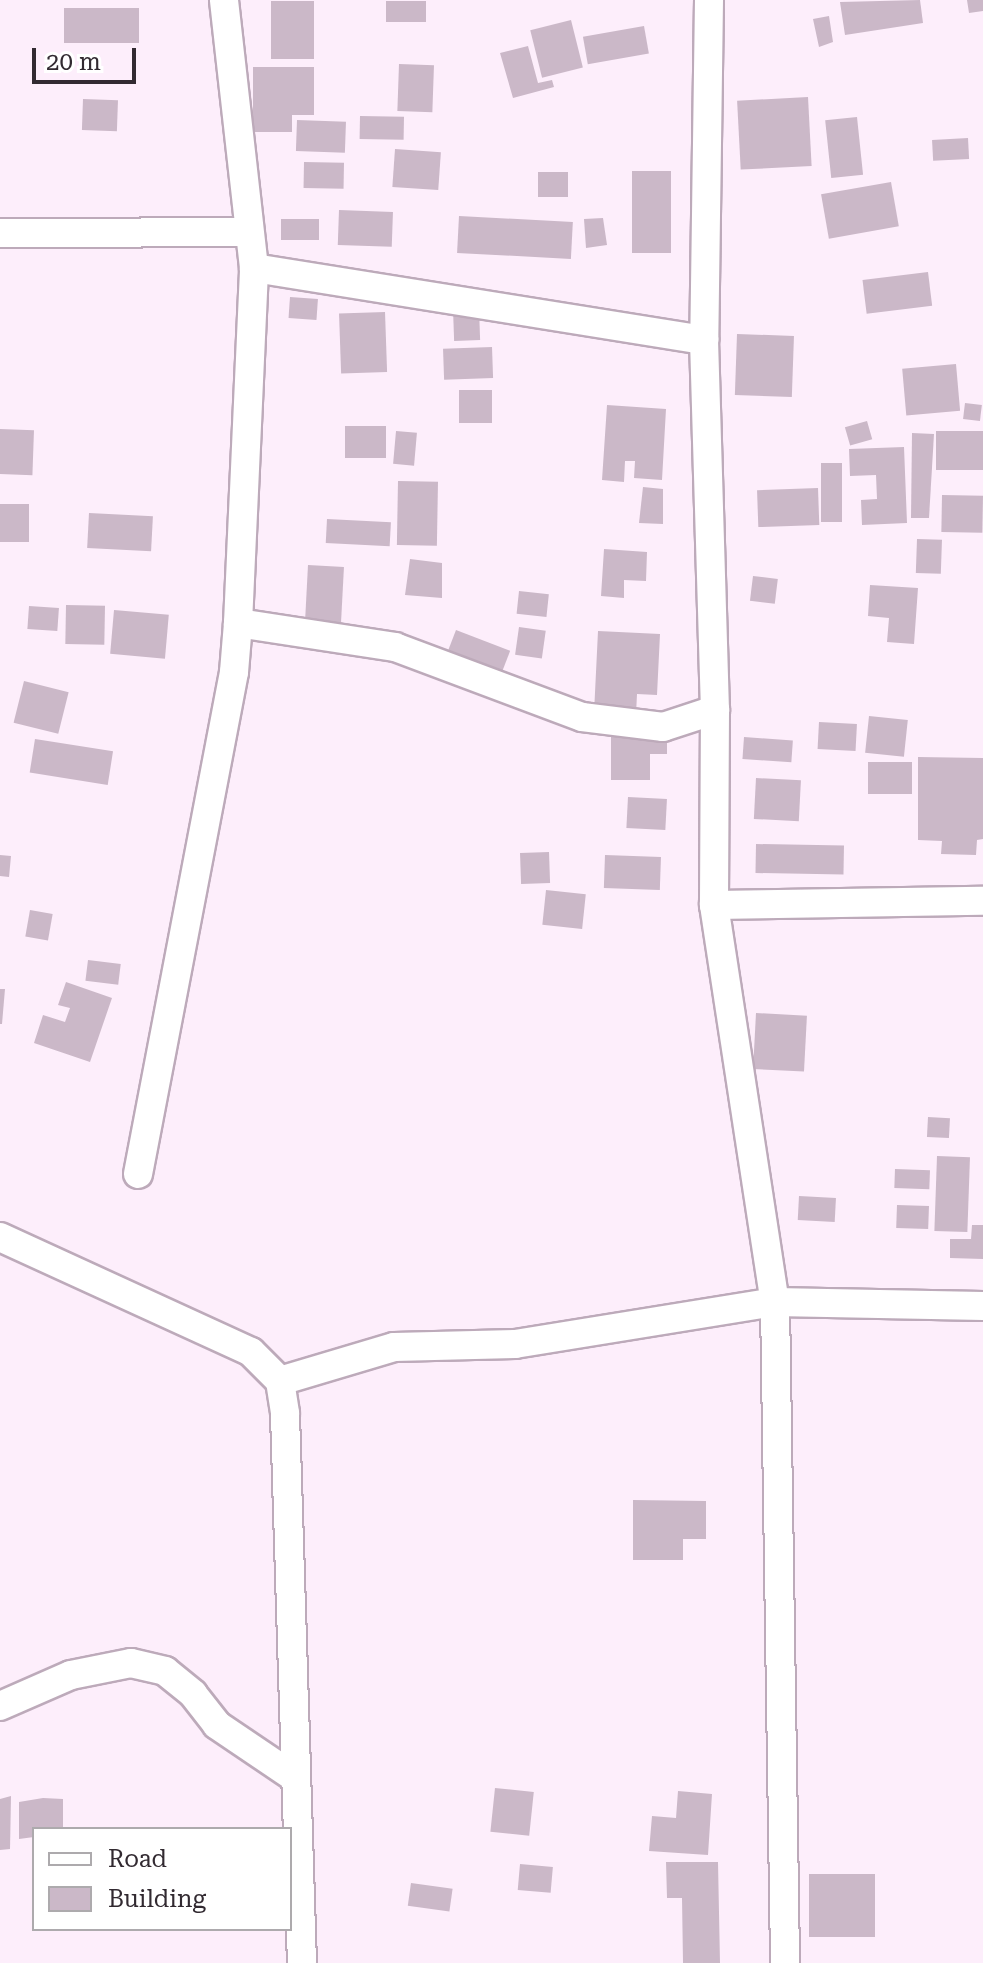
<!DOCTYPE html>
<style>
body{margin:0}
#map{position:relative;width:983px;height:1963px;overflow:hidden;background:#fdeefb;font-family:"Roboto Serif",serif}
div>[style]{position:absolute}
.building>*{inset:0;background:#cbb8c8;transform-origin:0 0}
.roads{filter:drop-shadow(2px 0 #bdaaba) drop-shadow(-2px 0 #bdaaba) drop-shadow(0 2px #bdaaba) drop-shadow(0 -2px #bdaaba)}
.minor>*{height:28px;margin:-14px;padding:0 14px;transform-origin:14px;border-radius:14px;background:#fff}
span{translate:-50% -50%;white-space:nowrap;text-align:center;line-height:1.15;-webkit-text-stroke:8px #fff;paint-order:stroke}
.legend{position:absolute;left:32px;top:1827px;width:260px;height:104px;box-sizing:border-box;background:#fff;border:2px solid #adaaad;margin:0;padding:10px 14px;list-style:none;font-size:24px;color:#322a31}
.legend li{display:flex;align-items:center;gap:16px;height:40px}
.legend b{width:40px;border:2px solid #adaaad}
.scale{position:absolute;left:32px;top:48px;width:104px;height:36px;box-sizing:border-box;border:4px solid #322a31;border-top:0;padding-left:10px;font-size:24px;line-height:28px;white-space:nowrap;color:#322a31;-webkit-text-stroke:6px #fff;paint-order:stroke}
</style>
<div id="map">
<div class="building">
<i style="clip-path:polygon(920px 0,923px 23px,845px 35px,840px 2px)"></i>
<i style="clip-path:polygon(967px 0,983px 0,983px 11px,969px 13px)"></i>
<i style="left:271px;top:1px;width:43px;height:58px"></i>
<i style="left:386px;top:1px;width:40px;height:21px"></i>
<i style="left:139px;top:8px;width:35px;height:75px;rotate:90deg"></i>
<i style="clip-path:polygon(829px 16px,833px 42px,819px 47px,813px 19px)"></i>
<i style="left:571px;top:20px;width:49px;height:42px;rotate:76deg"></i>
<i style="left:644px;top:26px;width:28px;height:62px;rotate:80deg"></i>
<i style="clip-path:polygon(528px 46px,538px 83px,552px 80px,554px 87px,513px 98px,500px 53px)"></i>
<i style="left:399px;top:64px;width:35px;height:47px;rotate:2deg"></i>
<i style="clip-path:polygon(253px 67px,314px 67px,314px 115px,292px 115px,292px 132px,253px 132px)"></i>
<i style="left:808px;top:97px;width:69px;height:71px;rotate:87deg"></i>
<i style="left:83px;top:99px;width:35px;height:31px;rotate:2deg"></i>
<i style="left:360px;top:116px;width:44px;height:23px;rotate:1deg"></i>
<i style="left:857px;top:117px;width:58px;height:32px;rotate:84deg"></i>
<i style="left:297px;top:120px;width:49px;height:31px;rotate:2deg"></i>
<i style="left:968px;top:138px;width:21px;height:36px;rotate:87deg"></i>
<i style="left:395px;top:149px;width:46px;height:38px;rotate:4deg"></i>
<i style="left:304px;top:162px;width:40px;height:26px;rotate:1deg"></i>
<i style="left:632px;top:171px;width:39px;height:82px"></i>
<i style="left:568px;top:172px;width:25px;height:30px;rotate:90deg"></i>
<i style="left:891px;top:182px;width:45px;height:71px;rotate:80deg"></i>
<i style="left:339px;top:210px;width:54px;height:35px;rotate:2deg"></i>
<i style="left:459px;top:216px;width:114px;height:37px;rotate:3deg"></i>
<i style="clip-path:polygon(603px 218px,607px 245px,586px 248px,584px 219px)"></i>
<i style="left:319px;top:219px;width:21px;height:38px;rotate:90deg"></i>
<i style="left:928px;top:272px;width:34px;height:66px;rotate:83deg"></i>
<i style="left:290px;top:297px;width:28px;height:21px;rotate:4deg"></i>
<i style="left:479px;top:308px;width:32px;height:26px;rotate:88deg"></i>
<i style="left:385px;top:312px;width:60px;height:46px;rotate:88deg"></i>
<i style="left:737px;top:334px;width:57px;height:61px;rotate:2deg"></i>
<i style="left:492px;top:347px;width:31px;height:49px;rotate:88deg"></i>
<i style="left:956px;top:364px;width:47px;height:54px;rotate:85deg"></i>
<i style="left:459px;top:390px;width:33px;height:33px"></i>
<i style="left:965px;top:403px;width:17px;height:16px;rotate:7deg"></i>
<i style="clip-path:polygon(607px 405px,666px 409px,662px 480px,634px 478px,635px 461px,625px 461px,624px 482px,602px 480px)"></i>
<i style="left:867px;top:421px;width:19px;height:23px;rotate:74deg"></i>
<i style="left:386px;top:426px;width:32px;height:41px;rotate:90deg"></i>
<i style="left:0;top:429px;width:34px;height:45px;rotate:2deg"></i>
<i style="left:396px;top:431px;width:21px;height:33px;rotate:5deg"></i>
<i style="left:983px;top:431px;width:39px;height:47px;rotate:90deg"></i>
<i style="clip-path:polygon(912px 433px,934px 434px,929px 518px,911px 518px)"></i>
<i style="clip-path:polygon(904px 447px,907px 523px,862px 525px,861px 500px,877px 499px,876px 475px,850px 476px,849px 449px)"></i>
<i style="left:821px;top:463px;width:21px;height:59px"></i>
<i style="left:398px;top:481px;width:40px;height:64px;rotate:1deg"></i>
<i style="clip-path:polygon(643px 487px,663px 489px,663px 524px,639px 523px)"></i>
<i style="left:818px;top:488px;width:37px;height:61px;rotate:88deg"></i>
<i style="left:942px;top:495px;width:41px;height:37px;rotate:1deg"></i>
<i style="left:29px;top:504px;width:38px;height:29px;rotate:90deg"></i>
<i style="left:89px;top:513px;width:64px;height:35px;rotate:3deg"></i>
<i style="left:327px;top:519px;width:64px;height:24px;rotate:3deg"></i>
<i style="left:917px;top:539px;width:25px;height:34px;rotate:2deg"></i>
<i style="clip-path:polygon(604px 549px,647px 552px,646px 581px,624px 580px,624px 598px,601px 596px)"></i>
<i style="clip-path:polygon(410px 559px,442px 563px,442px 598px,405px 595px)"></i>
<i style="left:308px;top:565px;width:36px;height:61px;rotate:3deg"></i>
<i style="left:753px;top:576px;width:25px;height:25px;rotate:7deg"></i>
<i style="clip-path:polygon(870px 585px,918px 588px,914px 644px,887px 642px,889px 618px,868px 616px)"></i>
<i style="left:519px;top:591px;width:30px;height:23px;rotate:6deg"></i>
<i style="left:66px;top:605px;width:39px;height:39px;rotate:1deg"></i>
<i style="left:29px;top:606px;width:30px;height:23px;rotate:4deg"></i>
<i style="left:114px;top:610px;width:55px;height:44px;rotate:5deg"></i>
<i style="left:519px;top:627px;width:27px;height:28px;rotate:8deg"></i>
<i style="left:456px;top:630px;width:58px;height:29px;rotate:21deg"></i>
<i style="clip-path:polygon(598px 631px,660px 634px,657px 695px,637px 694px,636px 715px,594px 713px)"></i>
<i style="left:24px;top:681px;width:46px;height:43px;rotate:14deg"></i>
<i style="left:869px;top:716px;width:39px;height:37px;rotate:6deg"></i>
<i style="left:819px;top:722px;width:38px;height:27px;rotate:3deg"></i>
<i style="clip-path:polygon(611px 731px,667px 731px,667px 754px,650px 754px,650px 780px,611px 780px)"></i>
<i style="left:744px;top:737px;width:49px;height:22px;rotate:4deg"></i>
<i style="left:35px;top:739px;width:79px;height:34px;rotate:9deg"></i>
<i style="clip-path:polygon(918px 757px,983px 758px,983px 839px,977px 840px,976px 855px,941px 854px,942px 841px,918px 840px)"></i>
<i style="left:868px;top:762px;width:44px;height:32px"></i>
<i style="left:756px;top:778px;width:45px;height:41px;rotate:3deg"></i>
<i style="left:628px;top:797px;width:39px;height:31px;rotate:3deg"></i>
<i style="left:756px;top:844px;width:88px;height:29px;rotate:1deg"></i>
<i style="left:549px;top:852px;width:31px;height:29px;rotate:88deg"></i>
<i style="clip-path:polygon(0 855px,11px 856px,9px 877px,0 876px)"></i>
<i style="left:605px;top:855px;width:56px;height:33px;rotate:2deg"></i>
<i style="left:546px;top:890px;width:40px;height:35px;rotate:6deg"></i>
<i style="left:30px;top:910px;width:23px;height:27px;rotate:10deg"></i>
<i style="left:88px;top:960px;width:33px;height:21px;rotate:7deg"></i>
<i style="clip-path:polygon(66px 982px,112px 998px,90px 1062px,34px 1043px,43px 1015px,65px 1022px,70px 1008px,58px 1005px)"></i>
<i style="clip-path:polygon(0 989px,5px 989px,2px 1024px,0 1024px)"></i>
<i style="left:756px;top:1013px;width:51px;height:56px;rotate:3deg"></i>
<i style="left:928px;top:1117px;width:22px;height:20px;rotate:3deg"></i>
<i style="left:937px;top:1156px;width:33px;height:75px;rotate:2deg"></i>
<i style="left:895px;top:1169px;width:35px;height:19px;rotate:2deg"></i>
<i style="left:799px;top:1196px;width:37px;height:24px;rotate:3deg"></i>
<i style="left:897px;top:1205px;width:32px;height:23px;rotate:2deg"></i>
<i style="clip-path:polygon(972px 1225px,983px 1225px,983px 1259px,950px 1258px,950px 1239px,971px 1239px)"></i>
<i style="clip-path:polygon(633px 1500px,706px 1501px,706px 1539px,683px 1539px,683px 1560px,633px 1560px)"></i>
<i style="left:495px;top:1788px;width:39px;height:44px;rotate:6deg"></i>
<i style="clip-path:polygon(678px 1791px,712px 1794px,708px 1855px,649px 1851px,652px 1816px,676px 1818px)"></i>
<i style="clip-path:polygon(11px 1796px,10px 1849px,0 1850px,0 1799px)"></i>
<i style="clip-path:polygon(43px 1798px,63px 1799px,63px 1829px,34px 1829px,34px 1837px,19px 1839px,19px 1802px)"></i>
<i style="clip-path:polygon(666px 1862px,718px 1862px,720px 1963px,683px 1963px,682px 1898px,667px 1898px)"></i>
<i style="left:520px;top:1864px;width:33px;height:26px;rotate:5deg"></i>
<i style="left:809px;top:1874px;width:66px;height:63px"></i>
<i style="left:411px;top:1883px;width:42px;height:23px;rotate:8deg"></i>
</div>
<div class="roads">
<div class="minor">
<i style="left:709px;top:0;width:340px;rotate:90.8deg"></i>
<i style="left:704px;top:340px;width:370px;rotate:88.3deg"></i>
<i style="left:715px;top:710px;width:195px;rotate:90.3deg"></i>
<i style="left:714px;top:905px;width:402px;rotate:81.3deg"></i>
<i style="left:775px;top:1302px;width:661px;rotate:89.13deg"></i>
<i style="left:0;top:233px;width:248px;rotate:-0.2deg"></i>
<i style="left:254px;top:268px;width:456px;rotate:9.1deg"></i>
<i style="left:238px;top:623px;width:159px;rotate:8.7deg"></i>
<i style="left:395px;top:647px;width:200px;rotate:20.5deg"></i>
<i style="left:582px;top:717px;width:82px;rotate:7deg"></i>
<i style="left:663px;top:727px;width:55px;rotate:-18.1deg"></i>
<i style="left:714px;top:905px;width:269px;rotate:-0.9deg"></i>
<i style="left:138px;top:1174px;width:511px;rotate:-79.17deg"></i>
<i style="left:234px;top:672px;width:49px;rotate:-85.3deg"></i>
<i style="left:238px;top:623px;width:355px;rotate:-87.4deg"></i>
<i style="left:254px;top:268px;width:270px;rotate:-96.4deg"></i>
<i style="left:0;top:1237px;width:276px;rotate:24.6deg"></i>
<i style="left:251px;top:1352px;width:41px;rotate:45deg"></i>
<i style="left:280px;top:1381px;width:33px;rotate:81deg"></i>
<i style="left:285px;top:1414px;width:549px;rotate:88.23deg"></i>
<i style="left:280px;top:1381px;width:119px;rotate:-16.6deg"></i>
<i style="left:394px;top:1347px;width:121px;rotate:-1.4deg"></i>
<i style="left:515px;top:1344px;width:263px;rotate:-9.2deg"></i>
<i style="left:775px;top:1302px;width:208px;rotate:1.1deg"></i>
<i style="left:0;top:1706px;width:77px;rotate:-23.6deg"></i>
<i style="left:71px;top:1675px;width:61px;rotate:-11.3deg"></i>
<i style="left:131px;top:1663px;width:35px;rotate:13deg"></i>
<i style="left:165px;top:1671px;width:36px;rotate:39deg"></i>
<i style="left:193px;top:1694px;width:39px;rotate:52deg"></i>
<i style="left:217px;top:1725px;width:93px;rotate:34deg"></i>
</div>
</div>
<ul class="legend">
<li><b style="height:10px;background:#fff"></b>Road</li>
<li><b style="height:22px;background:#cbb8c8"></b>Building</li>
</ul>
<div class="scale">20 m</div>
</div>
